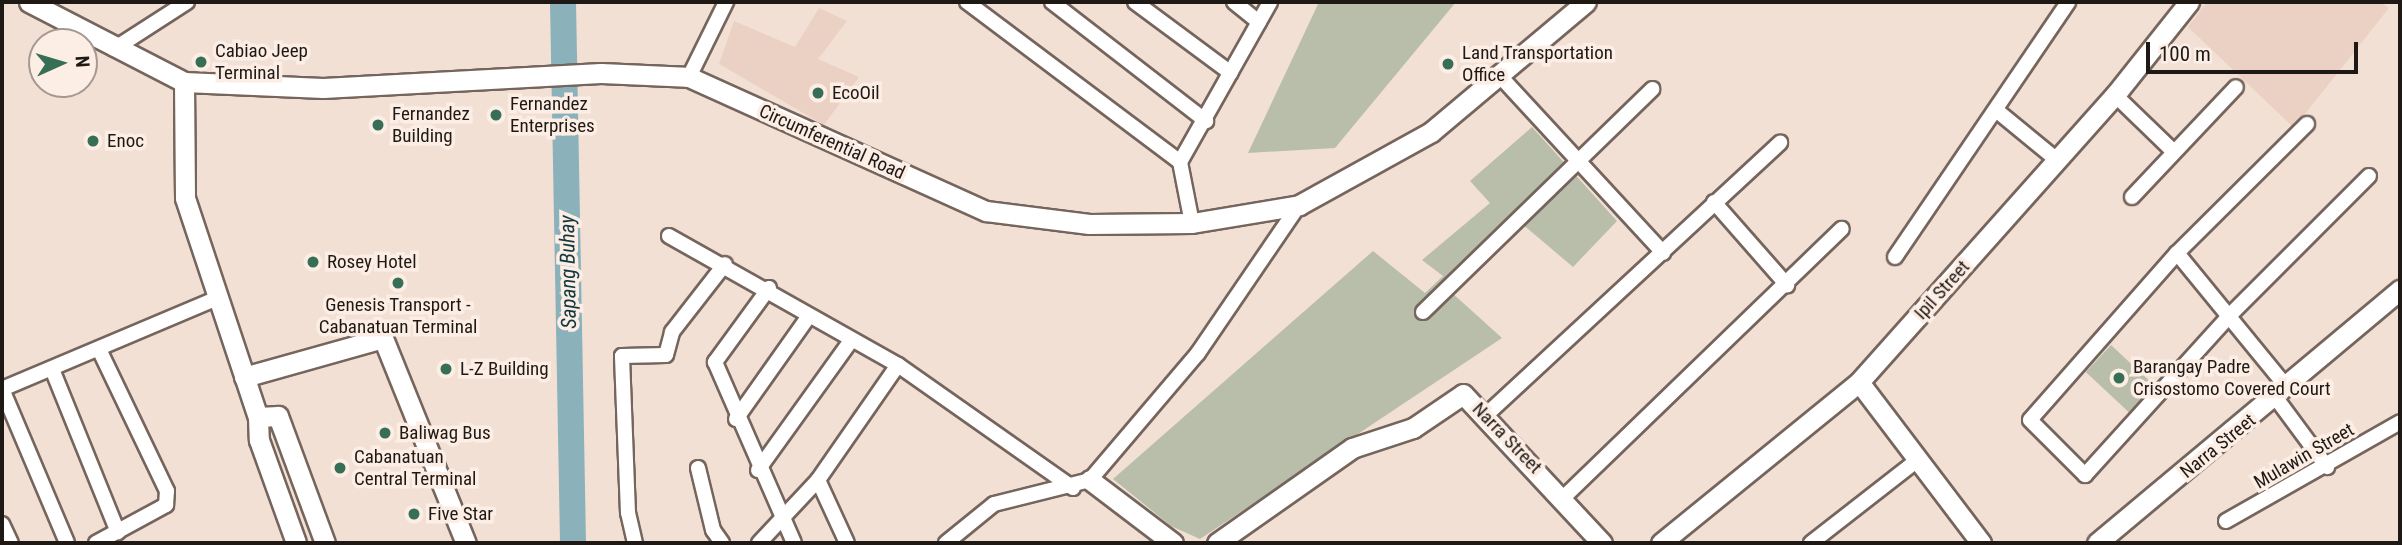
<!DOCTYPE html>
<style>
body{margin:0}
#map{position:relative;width:2402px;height:545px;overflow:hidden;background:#f2e0d5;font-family:"Roboto Condensed",sans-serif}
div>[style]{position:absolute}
.built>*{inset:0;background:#ebd1c3}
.green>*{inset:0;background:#b8bea9;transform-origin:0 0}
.river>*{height:26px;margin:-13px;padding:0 13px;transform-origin:13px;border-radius:13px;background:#8bb2bb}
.roads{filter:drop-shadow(2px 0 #75655c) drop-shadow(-2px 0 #75655c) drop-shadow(0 2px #75655c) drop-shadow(0 -2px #75655c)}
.street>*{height:14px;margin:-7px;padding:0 7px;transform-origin:7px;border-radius:7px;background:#fff}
.secondary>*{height:19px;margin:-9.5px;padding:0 9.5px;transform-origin:9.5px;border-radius:9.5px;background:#fff}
.dots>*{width:19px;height:19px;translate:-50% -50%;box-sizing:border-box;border:4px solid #fdeee5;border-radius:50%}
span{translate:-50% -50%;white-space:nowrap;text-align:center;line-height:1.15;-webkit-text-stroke:7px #fdeee5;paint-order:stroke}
.poi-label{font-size:19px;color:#1f1915}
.left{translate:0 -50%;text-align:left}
.street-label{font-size:19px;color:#1f1915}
.water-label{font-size:21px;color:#11373f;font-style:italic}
.frame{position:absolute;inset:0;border:4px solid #1f1915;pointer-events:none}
.north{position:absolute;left:28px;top:28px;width:70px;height:70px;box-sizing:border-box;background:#fdeee5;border:2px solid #a49992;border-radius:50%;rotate:86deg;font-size:19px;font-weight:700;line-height:28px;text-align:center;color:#1f1915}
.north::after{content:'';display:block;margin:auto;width:24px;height:32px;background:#366e56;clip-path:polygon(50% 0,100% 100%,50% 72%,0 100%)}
.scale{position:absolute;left:2146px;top:42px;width:212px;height:32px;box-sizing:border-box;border:4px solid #1f1915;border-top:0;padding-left:9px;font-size:21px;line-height:24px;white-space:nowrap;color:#1f1915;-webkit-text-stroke:5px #fdeee5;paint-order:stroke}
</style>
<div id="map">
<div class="built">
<i style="clip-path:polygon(2207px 2px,2381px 2px,2389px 8px,2294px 128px,2188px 27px)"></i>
<i style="clip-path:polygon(819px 8px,847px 21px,818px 59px,859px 77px,824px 125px,719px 64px,734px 21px,795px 47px)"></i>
</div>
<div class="green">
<i style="clip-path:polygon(1319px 2px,1456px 2px,1335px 148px,1248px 153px)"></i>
<i style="clip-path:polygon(1532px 127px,1617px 221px,1573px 267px,1521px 223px,1451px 292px,1502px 338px,1200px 539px,1171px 526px,1113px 479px,1373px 251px,1425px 293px,1443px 276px,1422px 260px,1490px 203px,1470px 181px)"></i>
<i style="left:2111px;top:345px;width:59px;height:37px;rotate:43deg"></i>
</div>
<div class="river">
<i style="left:563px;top:2px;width:541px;rotate:88.94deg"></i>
</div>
<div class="roads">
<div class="street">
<i style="left:967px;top:2px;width:266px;rotate:36.9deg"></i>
<i style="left:1180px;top:162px;width:62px;rotate:78.9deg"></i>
<i style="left:1052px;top:2px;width:195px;rotate:37.7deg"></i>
<i style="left:1135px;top:2px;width:119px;rotate:36.5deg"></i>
<i style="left:1234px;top:2px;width:32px;rotate:39deg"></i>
<i style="left:114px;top:49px;width:87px;rotate:-32.8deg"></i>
<i style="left:1499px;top:75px;width:242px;rotate:47.3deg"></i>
<i style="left:689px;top:77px;width:84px;rotate:-63.7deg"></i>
<i style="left:2115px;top:95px;width:79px;rotate:44deg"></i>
<i style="left:1996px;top:110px;width:80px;rotate:39.4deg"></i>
<i style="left:2307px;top:124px;width:183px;rotate:135.2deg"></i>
<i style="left:2177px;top:253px;width:222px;rotate:131.4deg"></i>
<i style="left:2030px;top:420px;width:78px;rotate:45deg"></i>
<i style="left:2085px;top:475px;width:217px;rotate:-47.8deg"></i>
<i style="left:2231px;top:314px;width:195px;rotate:-45deg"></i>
<i style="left:1180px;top:162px;width:184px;rotate:-60.6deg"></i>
<i style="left:2132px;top:197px;width:151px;rotate:-46.6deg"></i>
<i style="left:1714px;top:202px;width:111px;rotate:48.7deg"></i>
<i style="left:669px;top:236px;width:263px;rotate:29.4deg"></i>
<i style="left:898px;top:365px;width:214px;rotate:35.1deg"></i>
<i style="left:2177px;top:253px;width:172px;rotate:50.7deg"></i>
<i style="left:1895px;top:257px;width:308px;rotate:-55.8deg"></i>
<i style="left:769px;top:288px;width:92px;rotate:126.1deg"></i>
<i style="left:715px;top:362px;width:197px;rotate:66.4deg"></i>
<i style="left:1423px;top:312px;width:320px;rotate:-44.2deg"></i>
<i style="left:52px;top:369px;width:176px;rotate:68deg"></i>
<i style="left:2px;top:389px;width:233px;rotate:-22.9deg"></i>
<i style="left:2px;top:389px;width:167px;rotate:67.1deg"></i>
<i style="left:2276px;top:398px;width:86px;rotate:53.5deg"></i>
<i style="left:1486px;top:415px;width:401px;rotate:-42.8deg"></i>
<i style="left:736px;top:419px;width:126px;rotate:-54.7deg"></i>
<i style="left:698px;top:468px;width:64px;rotate:76.4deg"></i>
<i style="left:713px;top:530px;width:16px;rotate:55deg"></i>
<i style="left:758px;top:470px;width:158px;rotate:-54.3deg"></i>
<i style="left:818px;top:480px;width:69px;rotate:65.3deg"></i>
<i style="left:1564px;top:497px;width:386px;rotate:-44deg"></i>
<i style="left:2226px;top:521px;width:200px;rotate:-29.6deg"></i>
<i style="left:2px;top:524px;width:21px;rotate:65deg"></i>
<i style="left:96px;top:543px;width:80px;rotate:-28.5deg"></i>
<i style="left:166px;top:505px;width:14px;rotate:-86deg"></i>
<i style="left:167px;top:491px;width:157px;rotate:-115.6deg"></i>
<i style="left:635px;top:543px;width:31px;rotate:-103deg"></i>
<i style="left:628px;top:513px;width:157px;rotate:-92.2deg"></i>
<i style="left:622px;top:356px;width:44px;rotate:-1.3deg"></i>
<i style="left:666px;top:355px;width:24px;rotate:-75deg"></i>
<i style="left:672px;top:332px;width:86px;rotate:-52.1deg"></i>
<i style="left:759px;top:543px;width:86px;rotate:-46.9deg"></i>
<i style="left:818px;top:480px;width:140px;rotate:-55.2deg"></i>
<i style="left:946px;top:543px;width:62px;rotate:-39.1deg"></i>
<i style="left:994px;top:504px;width:99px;rotate:-14deg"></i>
<i style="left:1090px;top:480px;width:167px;rotate:-49.6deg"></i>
<i style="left:1198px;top:353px;width:179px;rotate:-55.7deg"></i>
<i style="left:1811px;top:543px;width:137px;rotate:-37.9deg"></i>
</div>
<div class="secondary">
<i style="left:29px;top:2px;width:174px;rotate:27.3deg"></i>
<i style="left:184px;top:82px;width:139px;rotate:2.5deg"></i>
<i style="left:323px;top:88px;width:278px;rotate:-3.1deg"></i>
<i style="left:601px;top:73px;width:88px;rotate:2.6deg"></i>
<i style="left:689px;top:77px;width:326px;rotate:24.3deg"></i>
<i style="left:986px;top:211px;width:104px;rotate:7.2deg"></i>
<i style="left:1089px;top:224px;width:103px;rotate:-0.6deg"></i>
<i style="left:1192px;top:223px;width:109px;rotate:-9.5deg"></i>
<i style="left:1299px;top:205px;width:151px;rotate:-28.9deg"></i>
<i style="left:1431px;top:132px;width:202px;rotate:-40deg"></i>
<i style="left:184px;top:82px;width:116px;rotate:89.5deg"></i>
<i style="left:185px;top:198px;width:231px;rotate:71.6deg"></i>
<i style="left:258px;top:417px;width:20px;rotate:-3deg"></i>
<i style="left:278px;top:416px;width:135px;rotate:69.7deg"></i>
<i style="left:244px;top:377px;width:144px;rotate:-15.7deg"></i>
<i style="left:383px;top:338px;width:221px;rotate:68deg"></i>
<i style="left:1859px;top:382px;width:202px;rotate:52.8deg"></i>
<i style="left:258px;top:417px;width:23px;rotate:88deg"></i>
<i style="left:259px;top:440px;width:109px;rotate:70.2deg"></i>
<i style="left:1090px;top:480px;width:104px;rotate:37.2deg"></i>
<i style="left:1217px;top:543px;width:165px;rotate:-35.1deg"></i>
<i style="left:1352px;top:448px;width:64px;rotate:-18.2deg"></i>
<i style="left:1413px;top:428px;width:60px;rotate:-34.2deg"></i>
<i style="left:1463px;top:394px;width:204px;rotate:47deg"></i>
<i style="left:1661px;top:543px;width:255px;rotate:-39.1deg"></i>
<i style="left:1859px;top:382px;width:385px;rotate:-48.3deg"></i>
<i style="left:2115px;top:95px;width:119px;rotate:-51.5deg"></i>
<i style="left:2097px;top:543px;width:395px;rotate:-39.9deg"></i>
</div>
</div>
<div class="dots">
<i style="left:201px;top:62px;background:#366e56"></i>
<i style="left:1448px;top:64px;background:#366e56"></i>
<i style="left:818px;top:93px;background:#366e56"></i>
<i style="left:496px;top:115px;background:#366e56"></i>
<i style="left:378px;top:125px;background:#366e56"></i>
<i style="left:93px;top:141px;background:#366e56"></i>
<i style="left:313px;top:262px;background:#366e56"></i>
<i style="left:398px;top:283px;background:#366e56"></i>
<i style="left:446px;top:369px;background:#366e56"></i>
<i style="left:2119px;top:378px;background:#366e56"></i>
<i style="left:385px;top:433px;background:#366e56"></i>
<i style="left:340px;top:468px;background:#366e56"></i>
<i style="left:414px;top:514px;background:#366e56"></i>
</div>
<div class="poi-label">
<span class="left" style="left:215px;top:62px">Cabiao Jeep<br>Terminal</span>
<span class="left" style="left:1462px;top:64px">Land Transportation<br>Office</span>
<span class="left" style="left:832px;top:93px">EcoOil</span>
<span class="left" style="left:510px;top:115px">Fernandez<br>Enterprises</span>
<span class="left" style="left:392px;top:125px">Fernandez<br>Building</span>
<span class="left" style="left:107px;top:141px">Enoc</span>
<span class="left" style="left:327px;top:262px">Rosey Hotel</span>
<span style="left:398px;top:316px">Genesis Transport -<br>Cabanatuan Terminal</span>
<span class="left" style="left:2133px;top:378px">Barangay Padre<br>Crisostomo Covered Court</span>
<span class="left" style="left:460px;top:369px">L-Z Building</span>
<span class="left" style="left:399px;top:433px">Baliwag Bus</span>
<span class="left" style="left:354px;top:468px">Cabanatuan<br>Central Terminal</span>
<span class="left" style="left:428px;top:514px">Five Star</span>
</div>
<div class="street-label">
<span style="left:832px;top:142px;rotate:24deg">Circumferential Road</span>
<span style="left:1942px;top:290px;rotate:-48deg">Ipil Street</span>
<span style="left:1507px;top:438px;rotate:46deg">Narra Street</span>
<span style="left:2218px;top:446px;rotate:-39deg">Narra Street</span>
<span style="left:2304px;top:456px;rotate:-30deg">Mulawin Street</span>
</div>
<div class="water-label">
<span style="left:568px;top:272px;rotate:-91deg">Sapang Buhay</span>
</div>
<div class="frame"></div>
<div class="north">N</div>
<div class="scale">100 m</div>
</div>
